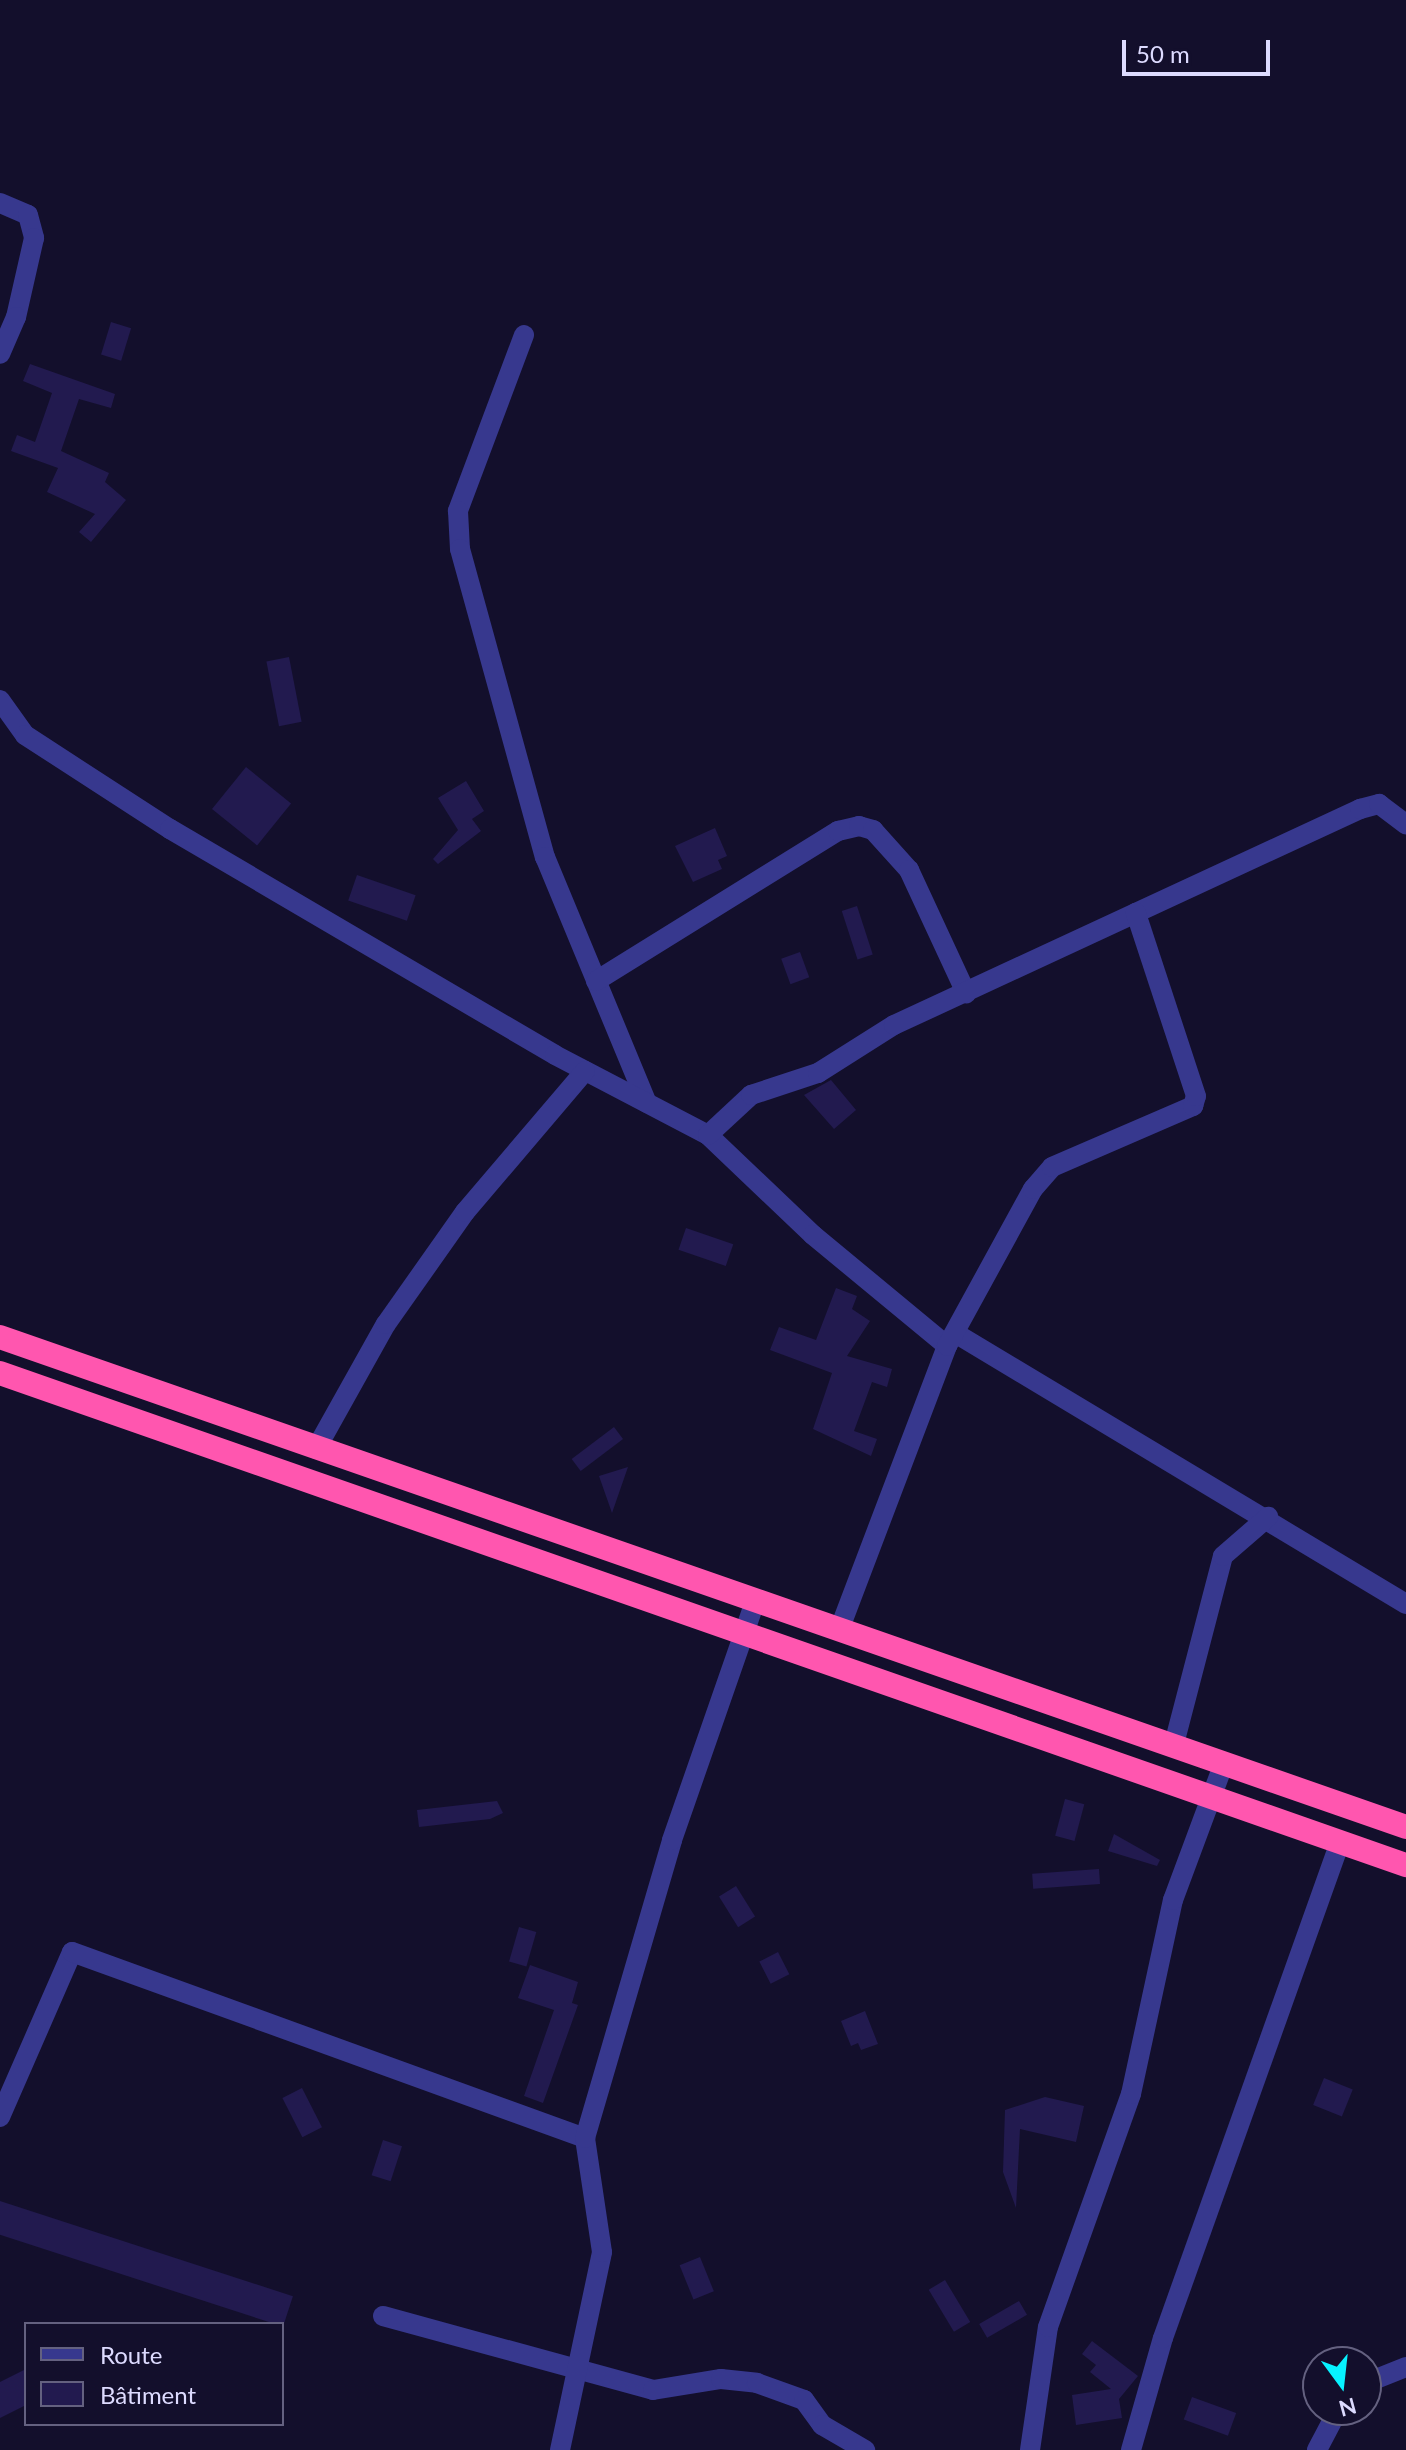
<!DOCTYPE html>
<meta charset="utf-8">
<style>
body{margin:0}
#map{position:relative;width:1406px;height:2450px;overflow:hidden;background:#130f2c;font-family:Lato,sans-serif}
div>[style]{position:absolute}
.building>*{inset:0;background:#221a4f;transform-origin:0 0}
.minor>*{height:20px;margin:-10px;padding:0 10px;transform-origin:10px;border-radius:10px;background:#37388e}
.highway>*{height:24px;margin:-12px;padding:0 12px;transform-origin:12px;border-radius:12px;background:#ff56af}
span{translate:-50% -50%;white-space:nowrap;text-align:center;line-height:1.15;-webkit-text-stroke:7px #130f2c;paint-order:stroke}
.legend{position:absolute;left:24px;top:2322px;width:260px;height:104px;box-sizing:border-box;background:#130f2c;border:2px solid #646180;margin:0;padding:10px 14px;list-style:none;font-size:24px;color:#dddbff}
.legend li{display:flex;align-items:center;gap:16px;height:40px}
.legend b{width:40px;border:2px solid #646180}
.north{position:absolute;left:1302px;top:2346px;width:80px;height:80px;box-sizing:border-box;background:#130f2c;border:2px solid #646180;border-radius:50%;rotate:165deg;font-size:22px;font-weight:700;line-height:32px;text-align:center;color:#dddbff}
.north::after{content:'';display:block;margin:auto;width:28px;height:36px;background:#07f2ff;clip-path:polygon(50% 0,100% 100%,50% 72%,0 100%)}
.scale{position:absolute;left:1122px;top:40px;width:148px;height:36px;box-sizing:border-box;border:4px solid #dddbff;border-top:0;padding-left:10px;font-size:24px;line-height:28px;white-space:nowrap;color:#dddbff;-webkit-text-stroke:6px #130f2c;paint-order:stroke}
</style>
<div id="map">
<div class="building">
<i style="left:111px;top:322px;width:21px;height:34px;rotate:17deg"></i>
<i style="clip-path:polygon(30px 364px,115px 394px,111px 408px,79px 399px,61px 451px,109px 473px,105px 482px,126px 500px,91px 542px,79px 532px,95px 514px,47px 492px,58px 468px,11px 451px,17px 435px,35px 442px,52px 393px,23px 381px)"></i>
<i style="left:289px;top:657px;width:66px;height:23px;rotate:79deg"></i>
<i style="left:246px;top:767px;width:58px;height:54px;rotate:39deg"></i>
<i style="clip-path:polygon(466px 781px,484px 811px,472px 819px,481px 831px,438px 864px,433px 859px,458px 830px,438px 798px)"></i>
<i style="clip-path:polygon(715px 828px,727px 856px,718px 860px,722px 869px,693px 882px,675px 846px)"></i>
<i style="left:357px;top:875px;width:62px;height:27px;rotate:19deg"></i>
<i style="left:857px;top:906px;width:51px;height:16px;rotate:72deg"></i>
<i style="left:800px;top:952px;width:27px;height:20px;rotate:70deg"></i>
<i style="clip-path:polygon(831px 1080px,856px 1110px,834px 1129px,804px 1095px)"></i>
<i style="left:686px;top:1228px;width:50px;height:23px;rotate:19deg"></i>
<i style="clip-path:polygon(836px 1288px,857px 1296px,852px 1309px,870px 1321px,847px 1356px,892px 1369px,887px 1387px,872px 1382px,854px 1431px,877px 1439px,871px 1456px,813px 1429px,832px 1373px,770px 1350px,779px 1327px,816px 1340px)"></i>
<i style="left:614px;top:1427px;width:15px;height:53px;rotate:53deg"></i>
<i style="clip-path:polygon(628px 1467px,612px 1513px,599px 1476px)"></i>
<i style="left:1065px;top:1799px;width:20px;height:38px;rotate:15deg"></i>
<i style="clip-path:polygon(497px 1801px,503px 1813px,490px 1819px,419px 1827px,417px 1810px)"></i>
<i style="clip-path:polygon(1114px 1834px,1160px 1860px,1157px 1866px,1108px 1851px)"></i>
<i style="left:1099px;top:1869px;width:15px;height:67px;rotate:86deg"></i>
<i style="left:736px;top:1886px;width:36px;height:20px;rotate:58deg"></i>
<i style="left:519px;top:1927px;width:18px;height:36px;rotate:16deg"></i>
<i style="left:778px;top:1952px;width:25px;height:21px;rotate:63deg"></i>
<i style="clip-path:polygon(530px 1965px,578px 1982px,572px 2003px,578px 2005px,543px 2103px,524px 2096px,554px 2010px,518px 1998px)"></i>
<i style="clip-path:polygon(865px 2011px,878px 2044px,861px 2050px,858px 2043px,851px 2046px,841px 2021px)"></i>
<i style="left:1324px;top:2078px;width:31px;height:29px;rotate:22deg"></i>
<i style="left:302px;top:2088px;width:44px;height:22px;rotate:63deg"></i>
<i style="clip-path:polygon(1045px 2097px,1084px 2106px,1076px 2142px,1020px 2129px,1016px 2208px,1003px 2172px,1005px 2110px)"></i>
<i style="left:383px;top:2140px;width:20px;height:37px;rotate:18deg"></i>
<i style="left:0;top:2201px;width:308px;height:32px;rotate:18deg"></i>
<i style="left:700px;top:2257px;width:37px;height:22px;rotate:68deg"></i>
<i style="left:945px;top:2280px;width:49px;height:19px;rotate:59deg"></i>
<i style="left:1019px;top:2301px;width:16px;height:46px;rotate:60deg"></i>
<i style="clip-path:polygon(1092px 2341px,1138px 2376px,1119px 2399px,1122px 2418px,1076px 2425px,1072px 2395px,1111px 2389px,1090px 2372px,1096px 2365px,1082px 2354px)"></i>
<i style="clip-path:polygon(26px 2369px,26px 2405px,0 2418px,0 2382px)"></i>
<i style="left:1192px;top:2397px;width:47px;height:24px;rotate:20deg"></i>
</div>
<div class="minor">
<i style="left:0;top:203px;width:30px;rotate:23deg"></i>
<i style="left:28px;top:215px;width:24px;rotate:75deg"></i>
<i style="left:34px;top:238px;width:81px;rotate:102.8deg"></i>
<i style="left:16px;top:317px;width:40px;rotate:113.4deg"></i>
<i style="left:524px;top:335px;width:188px;rotate:110.6deg"></i>
<i style="left:458px;top:511px;width:38px;rotate:87deg"></i>
<i style="left:460px;top:549px;width:320px;rotate:74.6deg"></i>
<i style="left:545px;top:857px;width:266px;rotate:67.5deg"></i>
<i style="left:0;top:700px;width:43px;rotate:54.5deg"></i>
<i style="left:25px;top:735px;width:173px;rotate:33deg"></i>
<i style="left:170px;top:829px;width:446px;rotate:30.4deg"></i>
<i style="left:555px;top:1055px;width:173px;rotate:27.6deg"></i>
<i style="left:708px;top:1135px;width:145px;rotate:43.6deg"></i>
<i style="left:813px;top:1235px;width:174px;rotate:39.6deg"></i>
<i style="left:947px;top:1346px;width:304px;rotate:110.8deg"></i>
<i style="left:596px;top:981px;width:285px;rotate:-31.8deg"></i>
<i style="left:838px;top:831px;width:22px;rotate:-13deg"></i>
<i style="left:859px;top:826px;width:15px;rotate:16deg"></i>
<i style="left:873px;top:830px;width:54px;rotate:48deg"></i>
<i style="left:909px;top:870px;width:136px;rotate:65.1deg"></i>
<i style="left:708px;top:1135px;width:59px;rotate:-42.9deg"></i>
<i style="left:751px;top:1095px;width:71px;rotate:-18.2deg"></i>
<i style="left:818px;top:1073px;width:90px;rotate:-32.3deg"></i>
<i style="left:894px;top:1025px;width:514px;rotate:-24.87deg"></i>
<i style="left:1360px;top:809px;width:20px;rotate:-15deg"></i>
<i style="left:1379px;top:804px;width:34px;rotate:37deg"></i>
<i style="left:955px;top:1333px;width:526px;rotate:31deg"></i>
<i style="left:947px;top:1346px;width:179px;rotate:-61.3deg"></i>
<i style="left:1033px;top:1189px;width:29px;rotate:-49deg"></i>
<i style="left:1052px;top:1167px;width:154px;rotate:-23.4deg"></i>
<i style="left:1193px;top:1106px;width:10px;rotate:-73deg"></i>
<i style="left:1196px;top:1096px;width:193px;rotate:-108.2deg"></i>
<i style="left:316px;top:1449px;width:143px;rotate:-60.8deg"></i>
<i style="left:386px;top:1324px;width:137px;rotate:-54.8deg"></i>
<i style="left:465px;top:1212px;width:185px;rotate:-49.6deg"></i>
<i style="left:1174px;top:1744px;width:194px;rotate:-75.4deg"></i>
<i style="left:1223px;top:1556px;width:60px;rotate:-40.9deg"></i>
<i style="left:0;top:2117px;width:180px;rotate:-66.4deg"></i>
<i style="left:72px;top:1952px;width:546px;rotate:19.93deg"></i>
<i style="left:383px;top:2316px;width:280px;rotate:15.3deg"></i>
<i style="left:653px;top:2390px;width:69px;rotate:-9.2deg"></i>
<i style="left:721px;top:2379px;width:36px;rotate:6deg"></i>
<i style="left:757px;top:2383px;width:50px;rotate:19.9deg"></i>
<i style="left:804px;top:2400px;width:31px;rotate:54deg"></i>
<i style="left:822px;top:2425px;width:50px;rotate:30.2deg"></i>
<i style="left:1366px;top:2383px;width:43px;rotate:-21.8deg"></i>
<i style="left:560px;top:2450px;width:202px;rotate:-78deg"></i>
<i style="left:602px;top:2252px;width:115px;rotate:-98.5deg"></i>
<i style="left:585px;top:2138px;width:310px;rotate:-73.7deg"></i>
<i style="left:672px;top:1840px;width:253px;rotate:-70.8deg"></i>
<i style="left:1030px;top:2450px;width:124px;rotate:-81.7deg"></i>
<i style="left:1048px;top:2327px;width:247px;rotate:-70.4deg"></i>
<i style="left:1131px;top:2094px;width:198px;rotate:-77.8deg"></i>
<i style="left:1173px;top:1900px;width:146px;rotate:-69.6deg"></i>
<i style="left:1131px;top:2450px;width:116px;rotate:-74.1deg"></i>
<i style="left:1163px;top:2338px;width:527px;rotate:-70.36deg"></i>
<i style="left:1317px;top:2450px;width:45px;rotate:-62.3deg"></i>
</div>
<div class="highway">
<i style="left:0;top:1337px;width:1489px;rotate:19.21deg"></i>
<i style="left:0;top:1373px;width:1490px;rotate:19.29deg"></i>
</div>
<ul class="legend">
<li><b style="height:10px;background:#37388e"></b>Route</li>
<li><b style="height:22px;background:#221a4f"></b>Bâtiment</li>
</ul>
<div class="north">N</div>
<div class="scale">50 m</div>
</div>
